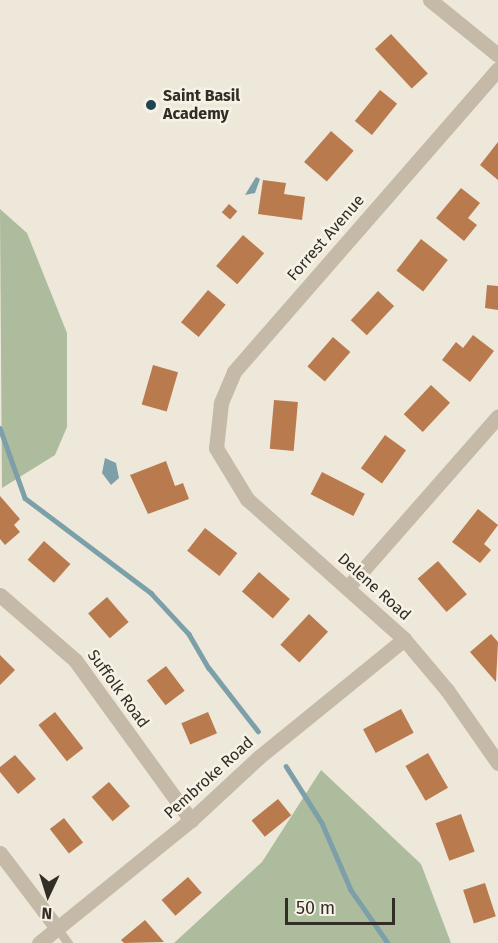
<!DOCTYPE html>
<style>
body{margin:0}
#map{position:relative;width:498px;height:943px;overflow:hidden;background:#eee8da;font-family:"Fira Sans",sans-serif}
div>[style]{position:absolute}
.green>*{inset:0;background:#acbc9c}
.water>*{inset:0;background:#7c9fa9}
.stream>*{height:4.5px;margin:-2.25px;padding:0 2.25px;transform-origin:2.25px;border-radius:2.25px;background:#7c9fa9}
.building>*{inset:0;background:#b97a4d;transform-origin:0 0}
.lane>*{height:9px;margin:-4.5px;padding:0 4.5px;transform-origin:4.5px;border-radius:4.5px;background:#c5baa7}
.street>*{height:15px;margin:-7.5px;padding:0 7.5px;transform-origin:7.5px;border-radius:7.5px;background:#c5baa7}
.dots>*{width:16px;height:16px;translate:-50% -50%;box-sizing:border-box;border:3px solid #f7f2e6;border-radius:50%}
span{translate:-50% -50%;white-space:nowrap;text-align:center;line-height:1.15;-webkit-text-stroke:5px #f7f2e6;paint-order:stroke}
.poi-label{font-size:16px;color:#332d27;font-weight:700}
.left{translate:0 -50%;text-align:left}
.street-label{font-size:16px;color:#332d27}
.north{position:absolute;left:18px;top:865px;width:60px;height:60px;-webkit-text-stroke:4px #f7f2e6;paint-order:stroke;rotate:184deg;font-size:16px;font-weight:700;line-height:24px;text-align:center;color:#332d27}
.north::after{content:'';display:block;margin:auto;width:21px;height:27px;background:#332d27;clip-path:polygon(50% 0,100% 100%,50% 72%,0 100%)}
.scale{position:absolute;left:285px;top:898px;width:110px;height:27px;box-sizing:border-box;border:3px solid #332d27;border-top:0;padding-left:8px;font-size:18px;line-height:21px;white-space:nowrap;color:#332d27;-webkit-text-stroke:4px #f7f2e6;paint-order:stroke}
</style>
<div id="map">
<div class="green">
<i style="clip-path:polygon(0 209px,27px 233px,67px 333px,67px 427px,55px 455px,2px 488px)"></i>
<i style="clip-path:polygon(321px 770px,421px 864px,451px 943px,174px 943px,262px 862px)"></i>
</div>
<div class="water">
<i style="clip-path:polygon(256px 177px,260px 179px,255px 193px,245px 195px)"></i>
<i style="clip-path:polygon(105px 458px,116px 463px,119px 478px,111px 485px,102px 473px)"></i>
</div>
<div class="stream">
<i style="left:0;top:428px;width:74px;rotate:70.3deg"></i>
<i style="left:25px;top:498px;width:158px;rotate:37deg"></i>
<i style="left:151px;top:593px;width:56px;rotate:47.2deg"></i>
<i style="left:189px;top:634px;width:39px;rotate:60deg"></i>
<i style="left:209px;top:668px;width:80px;rotate:52.1deg"></i>
<i style="left:286px;top:766px;width:67px;rotate:57.7deg"></i>
<i style="left:322px;top:823px;width:73px;rotate:66.6deg"></i>
<i style="left:351px;top:890px;width:65px;rotate:55.1deg"></i>
</div>
<div class="building">
<i style="left:391px;top:34px;width:54px;height:22px;rotate:47deg"></i>
<i style="left:380px;top:90px;width:22px;height:40px;rotate:39deg"></i>
<i style="left:331px;top:131px;width:30px;height:41px;rotate:41deg"></i>
<i style="clip-path:polygon(498px 142px,498px 180px,480px 165px)"></i>
<i style="clip-path:polygon(263px 180px,286px 183px,284px 194px,305px 197px,302px 220px,258px 214px)"></i>
<i style="clip-path:polygon(461px 188px,480px 203px,468px 218px,477px 225px,464px 241px,436px 218px)"></i>
<i style="left:229px;top:204px;width:11px;height:11px;rotate:41deg"></i>
<i style="left:243px;top:235px;width:28px;height:41px;rotate:41deg"></i>
<i style="left:421px;top:239px;width:34px;height:40px;rotate:38deg"></i>
<i style="clip-path:polygon(487px 285px,498px 286px,498px 310px,485px 308px)"></i>
<i style="left:208px;top:290px;width:23px;height:42px;rotate:40deg"></i>
<i style="left:378px;top:291px;width:22px;height:40px;rotate:43deg"></i>
<i style="clip-path:polygon(473px 335px,494px 351px,470px 382px,442px 360px,456px 342px,463px 348px)"></i>
<i style="left:333px;top:337px;width:23px;height:39px;rotate:41deg"></i>
<i style="left:153px;top:365px;width:26px;height:41px;rotate:16deg"></i>
<i style="left:431px;top:385px;width:26px;height:40px;rotate:43deg"></i>
<i style="left:274px;top:400px;width:24px;height:49px;rotate:5deg"></i>
<i style="left:385px;top:435px;width:26px;height:41px;rotate:36deg"></i>
<i style="clip-path:polygon(166px 461px,175px 486px,183px 483px,189px 499px,148px 514px,130px 475px)"></i>
<i style="left:322px;top:472px;width:48px;height:25px;rotate:27deg"></i>
<i style="clip-path:polygon(0 496px,20px 519px,14px 525px,20px 532px,5px 545px,0 539px)"></i>
<i style="clip-path:polygon(478px 509px,498px 525px,484px 544px,491px 550px,480px 563px,452px 542px)"></i>
<i style="left:205px;top:528px;width:41px;height:29px;rotate:38deg"></i>
<i style="left:44px;top:541px;width:35px;height:25px;rotate:41deg"></i>
<i style="left:438px;top:561px;width:44px;height:27px;rotate:49deg"></i>
<i style="left:259px;top:572px;width:41px;height:26px;rotate:41deg"></i>
<i style="left:107px;top:597px;width:33px;height:25px;rotate:49deg"></i>
<i style="left:309px;top:614px;width:26px;height:42px;rotate:43deg"></i>
<i style="clip-path:polygon(491px 634px,498px 642px,496px 682px,470px 652px)"></i>
<i style="clip-path:polygon(0 655px,15px 670px,0 685px)"></i>
<i style="left:166px;top:666px;width:31px;height:24px;rotate:53deg"></i>
<i style="left:401px;top:709px;width:27px;height:43px;rotate:62deg"></i>
<i style="left:55px;top:712px;width:46px;height:21px;rotate:52deg"></i>
<i style="left:208px;top:712px;width:23px;height:29px;rotate:67deg"></i>
<i style="left:428px;top:753px;width:40px;height:26px;rotate:60deg"></i>
<i style="clip-path:polygon(15px 755px,36px 779px,18px 794px,0 772px,0 767px)"></i>
<i style="left:109px;top:782px;width:32px;height:23px;rotate:49deg"></i>
<i style="left:278px;top:799px;width:21px;height:34px;rotate:51deg"></i>
<i style="left:461px;top:814px;width:40px;height:27px;rotate:70deg"></i>
<i style="left:64px;top:818px;width:31px;height:18px;rotate:52deg"></i>
<i style="left:188px;top:877px;width:21px;height:35px;rotate:49deg"></i>
<i style="left:485px;top:883px;width:35px;height:23px;rotate:72deg"></i>
<i style="clip-path:polygon(145px 920px,164px 942px,124px 943px,121px 940px)"></i>
</div>
<div class="lane">
<i style="left:57px;top:928px;width:19px;rotate:54deg"></i>
</div>
<div class="street">
<i style="left:430px;top:0;width:87px;rotate:39deg"></i>
<i style="left:498px;top:69px;width:402px;rotate:131.1deg"></i>
<i style="left:234px;top:372px;width:34px;rotate:113deg"></i>
<i style="left:221px;top:403px;width:45px;rotate:96.3deg"></i>
<i style="left:216px;top:448px;width:60px;rotate:58.7deg"></i>
<i style="left:247px;top:499px;width:210px;rotate:41.7deg"></i>
<i style="left:404px;top:639px;width:67px;rotate:49.9deg"></i>
<i style="left:447px;top:690px;width:89px;rotate:55.1deg"></i>
<i style="left:348px;top:587px;width:227px;rotate:-48.7deg"></i>
<i style="left:0;top:595px;width:99px;rotate:40.9deg"></i>
<i style="left:75px;top:660px;width:198px;rotate:54.1deg"></i>
<i style="left:0;top:853px;width:94px;rotate:52.8deg"></i>
<i style="left:39px;top:943px;width:196px;rotate:-39deg"></i>
<i style="left:191px;top:820px;width:93px;rotate:-42.8deg"></i>
<i style="left:259px;top:757px;width:187px;rotate:-39.1deg"></i>
</div>
<div class="dots">
<i style="left:151px;top:105px;background:#214550"></i>
</div>
<div class="poi-label">
<span class="left" style="left:163px;top:105px">Saint Basil<br>Academy</span>
</div>
<div class="street-label">
<span style="left:326px;top:238px;rotate:-49deg">Forrest Avenue</span>
<span style="left:374px;top:587px;rotate:42deg">Delene Road</span>
<span style="left:118px;top:689px;rotate:54deg">Suffolk Road</span>
<span style="left:209px;top:778px;rotate:-42deg">Pembroke Road</span>
</div>
<div class="north">N</div>
<div class="scale">50 m</div>
</div>
